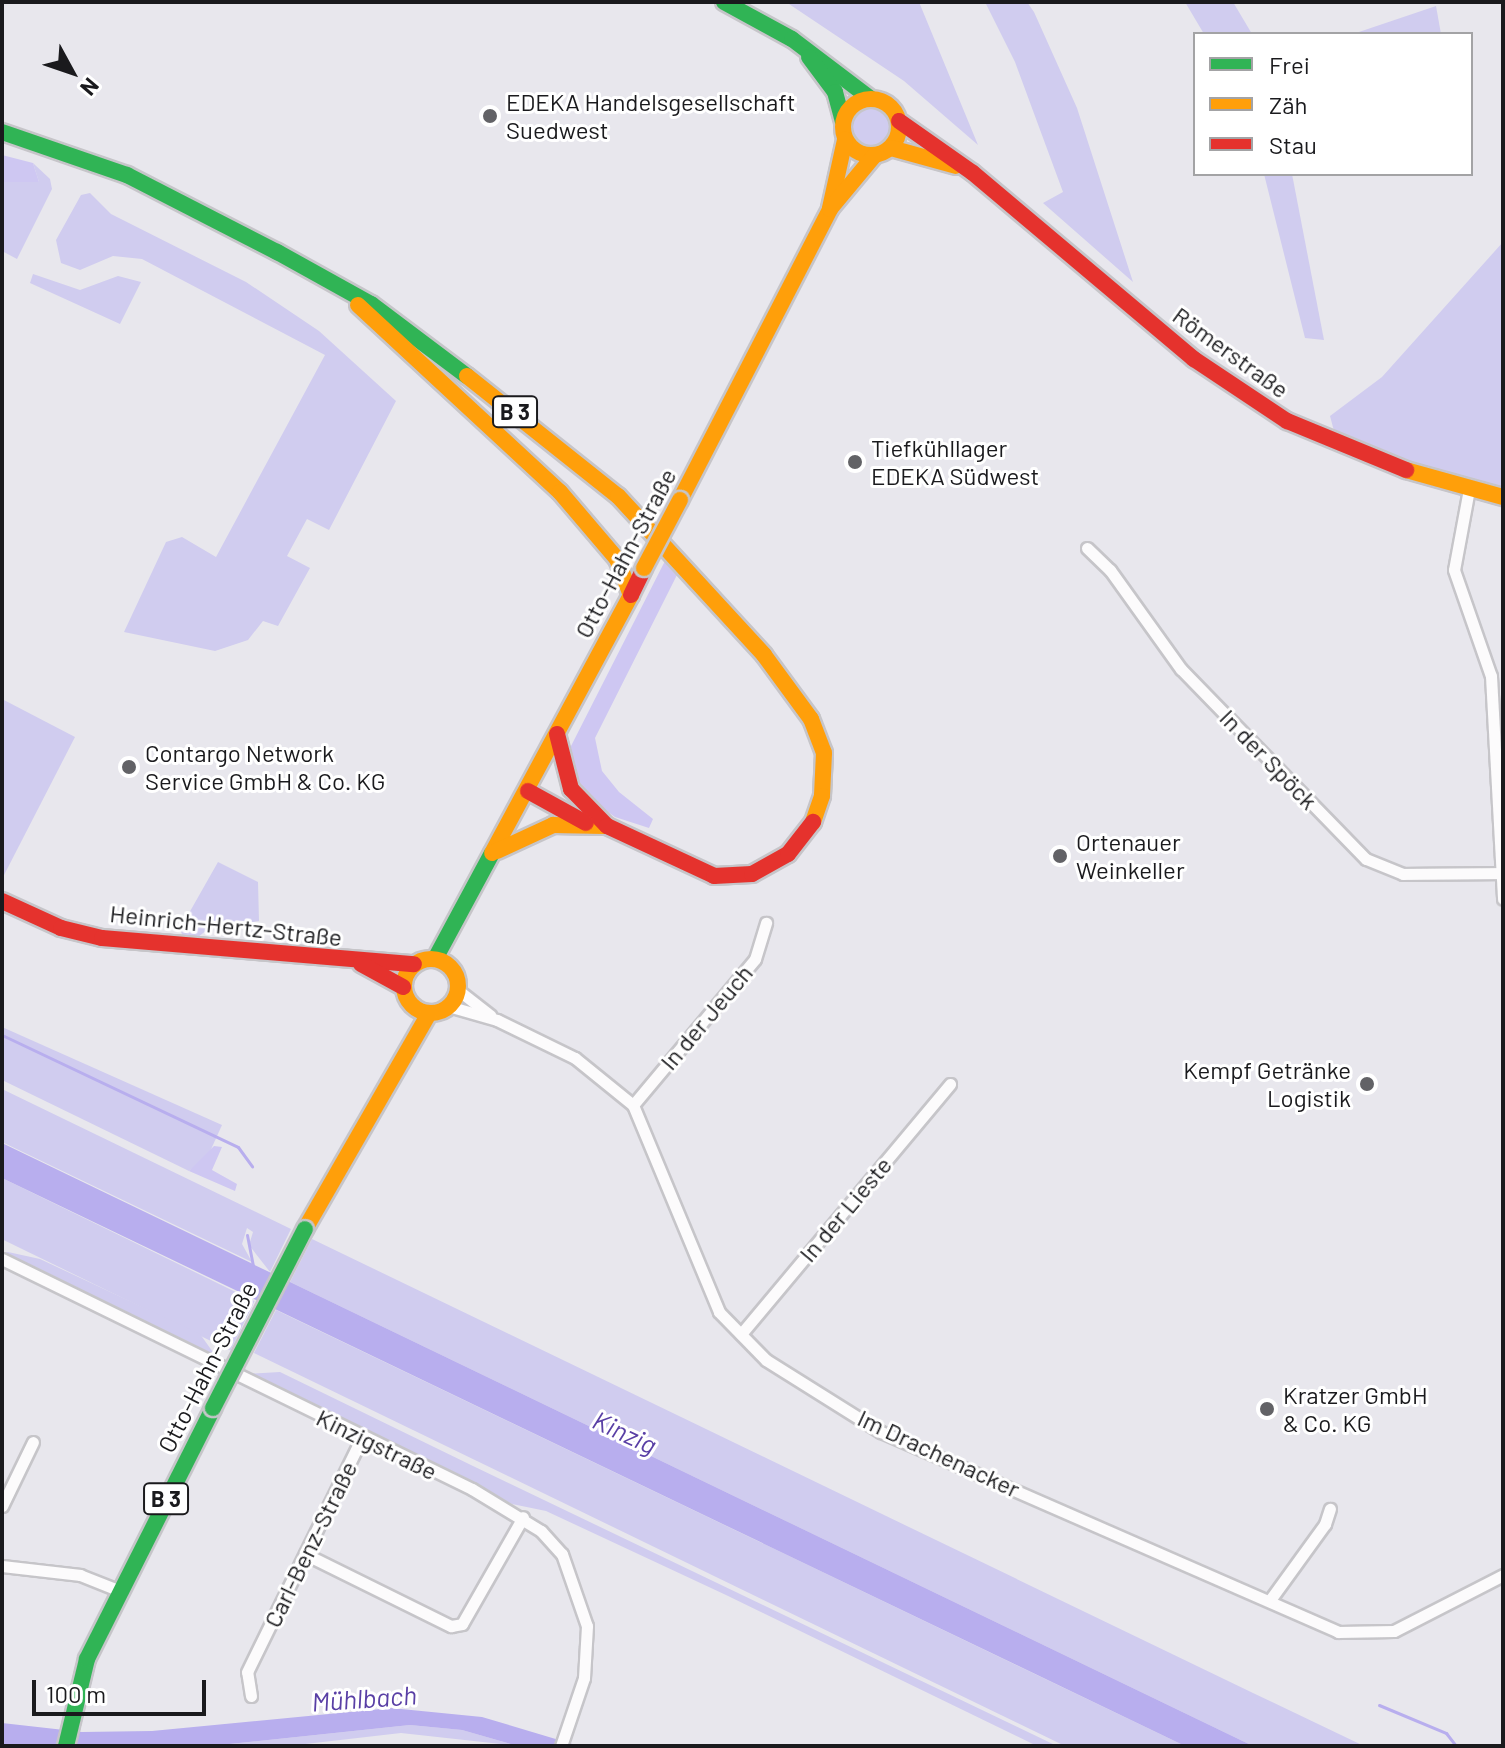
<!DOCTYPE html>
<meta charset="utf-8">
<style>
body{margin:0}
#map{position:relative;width:1505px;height:1748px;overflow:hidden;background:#e8e7ed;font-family:Barlow,sans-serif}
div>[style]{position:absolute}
.green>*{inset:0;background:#d0ccef;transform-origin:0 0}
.round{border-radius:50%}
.forest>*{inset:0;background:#cec7f2}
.water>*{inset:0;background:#b8aeee}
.stream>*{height:3px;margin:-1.5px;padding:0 1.5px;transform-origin:1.5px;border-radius:1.5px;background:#b8aeee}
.roads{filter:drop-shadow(2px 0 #c6c5c9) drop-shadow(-2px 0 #c6c5c9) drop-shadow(0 2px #c6c5c9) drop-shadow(0 -2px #c6c5c9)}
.street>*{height:11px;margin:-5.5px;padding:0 5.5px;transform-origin:5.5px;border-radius:5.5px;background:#fcfbfc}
.fast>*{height:16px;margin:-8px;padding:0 8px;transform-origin:8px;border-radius:8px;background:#30b455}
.slow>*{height:16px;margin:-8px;padding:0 8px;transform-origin:8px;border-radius:8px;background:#ff9f0a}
.slow>.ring{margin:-8px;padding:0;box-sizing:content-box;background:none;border:16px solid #ff9f0a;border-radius:50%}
.jam>*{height:16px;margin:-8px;padding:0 8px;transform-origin:8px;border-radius:8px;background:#e5322d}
.bridges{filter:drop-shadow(2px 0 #c6c5c9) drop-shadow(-2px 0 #c6c5c9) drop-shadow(0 2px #c6c5c9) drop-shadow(0 -2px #c6c5c9)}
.fast-bridge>*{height:16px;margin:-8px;padding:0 8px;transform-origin:8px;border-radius:8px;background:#30b455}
.slow-bridge>*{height:16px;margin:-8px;padding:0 8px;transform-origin:8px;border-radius:8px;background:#ff9f0a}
.dots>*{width:22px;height:22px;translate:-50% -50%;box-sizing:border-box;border:4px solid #fff;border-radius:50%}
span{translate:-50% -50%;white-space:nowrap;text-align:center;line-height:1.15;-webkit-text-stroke:6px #fff;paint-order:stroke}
.shield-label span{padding:2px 6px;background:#fff;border:2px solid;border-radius:6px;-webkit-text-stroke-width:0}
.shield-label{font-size:22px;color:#1a1a1d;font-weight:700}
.poi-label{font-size:24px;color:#1a1a1d}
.left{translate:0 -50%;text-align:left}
.right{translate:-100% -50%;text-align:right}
.street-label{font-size:24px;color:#1a1a1d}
.water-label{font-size:26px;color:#593fa5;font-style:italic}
.frame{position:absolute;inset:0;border:4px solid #1a1a1d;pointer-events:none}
.legend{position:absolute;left:1193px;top:32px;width:280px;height:144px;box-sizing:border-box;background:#fff;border:2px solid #a3a3a5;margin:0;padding:10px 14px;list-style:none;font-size:24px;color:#1a1a1d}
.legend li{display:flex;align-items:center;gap:16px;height:40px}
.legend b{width:40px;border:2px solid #a3a3a5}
.north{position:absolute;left:32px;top:32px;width:80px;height:80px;-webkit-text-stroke:6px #fff;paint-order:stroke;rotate:130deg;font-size:22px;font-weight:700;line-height:32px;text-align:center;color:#1a1a1d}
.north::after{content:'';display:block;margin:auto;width:28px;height:36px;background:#1a1a1d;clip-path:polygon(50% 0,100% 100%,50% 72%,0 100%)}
.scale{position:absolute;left:32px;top:1680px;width:174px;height:36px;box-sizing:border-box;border:4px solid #1a1a1d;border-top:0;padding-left:10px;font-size:24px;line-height:28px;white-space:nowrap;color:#1a1a1d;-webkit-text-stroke:6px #fff;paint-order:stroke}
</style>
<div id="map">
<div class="green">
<i style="clip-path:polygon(786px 2px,919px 2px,978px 145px,904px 81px)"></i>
<i style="clip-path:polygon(985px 2px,1027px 2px,1034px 12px,1077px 108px,1133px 282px,1043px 203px,1063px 192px,1015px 62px)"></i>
<i style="clip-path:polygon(1185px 2px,1233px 2px,1252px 34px,1204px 34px)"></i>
<i style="clip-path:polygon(1436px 6px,1441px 34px,1353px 34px)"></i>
<i class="round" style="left:848px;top:103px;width:44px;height:44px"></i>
<i style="clip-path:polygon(33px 163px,50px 179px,52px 189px,17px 259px,2px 251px,2px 182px,39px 182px)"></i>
<i style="clip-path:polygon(1264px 174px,1292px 174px,1324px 340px,1305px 338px)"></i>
<i style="clip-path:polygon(90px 193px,111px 214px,246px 282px,319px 331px,396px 401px,329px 530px,307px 519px,287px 556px,310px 568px,278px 626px,263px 621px,248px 640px,215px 651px,124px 632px,166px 542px,182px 537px,216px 557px,325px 355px,142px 259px,113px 256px,80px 270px,61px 263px,56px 240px,81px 195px)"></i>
<i style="clip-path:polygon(1503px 242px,1503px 487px,1425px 468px,1334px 431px,1330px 416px,1382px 377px)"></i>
<i style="clip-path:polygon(33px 274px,80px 290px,118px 276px,141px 282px,120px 324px,30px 283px)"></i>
<i style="clip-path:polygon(2px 699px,75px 737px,2px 879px)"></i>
<i style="clip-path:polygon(218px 862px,258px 882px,259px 921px,208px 929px,197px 938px,183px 937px,180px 929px)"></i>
<i style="clip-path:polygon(2px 1027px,222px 1125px,208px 1156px,189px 1171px,2px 1080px)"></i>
<i style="clip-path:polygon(2px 1089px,291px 1229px,270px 1272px,249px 1245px,253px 1232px,247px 1228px,242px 1244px,252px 1262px,2px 1142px)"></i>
<i style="left:2px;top:1178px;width:281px;height:55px;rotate:26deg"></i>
<i style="clip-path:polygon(312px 1239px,1253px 1693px,1364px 1746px,1253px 1746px,290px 1282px)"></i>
<i style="clip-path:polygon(8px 1252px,40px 1259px,200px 1334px,220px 1362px,2px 1254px)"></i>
<i style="clip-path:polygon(276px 1310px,1185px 1746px,1065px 1746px,254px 1353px)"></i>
<i style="clip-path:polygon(280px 1372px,473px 1466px,1057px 1746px,1037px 1746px,726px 1595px,546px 1511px,512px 1504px,244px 1374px)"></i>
<i style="clip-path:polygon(410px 1725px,462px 1730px,518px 1746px,401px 1733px,288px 1746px,210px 1746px)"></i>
</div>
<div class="forest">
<i style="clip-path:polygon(2px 155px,33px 163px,39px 182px,2px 182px)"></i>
<i style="clip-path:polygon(667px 557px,678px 573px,595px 738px,602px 771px,619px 792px,653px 819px,649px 828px,615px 817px,589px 798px,570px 766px,569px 750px)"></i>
<i style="clip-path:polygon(214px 1146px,222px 1147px,212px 1170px,237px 1184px,235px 1191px,189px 1171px)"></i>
</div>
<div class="water">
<i style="clip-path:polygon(2px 1143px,290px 1282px,1253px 1746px,1185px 1746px,2px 1178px)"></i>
<i style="clip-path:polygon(391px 1708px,482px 1717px,579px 1746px,518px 1746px,462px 1730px,410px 1725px,210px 1746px,2px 1746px,2px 1723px,82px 1732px,152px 1731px)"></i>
</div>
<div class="stream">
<i style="left:2px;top:1035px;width:261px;rotate:25.4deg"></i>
<i style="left:238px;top:1147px;width:24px;rotate:54deg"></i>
<i style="left:247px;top:1235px;width:32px;rotate:79deg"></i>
<i style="left:1379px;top:1705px;width:73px;rotate:22.7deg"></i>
<i style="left:1446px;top:1733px;width:16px;rotate:52deg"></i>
</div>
<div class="roads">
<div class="street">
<i style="left:1469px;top:489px;width:82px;rotate:100.5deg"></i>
<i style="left:1454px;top:570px;width:112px;rotate:70.8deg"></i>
<i style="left:1491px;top:676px;width:223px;rotate:86.9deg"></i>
<i style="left:1087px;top:548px;width:32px;rotate:44deg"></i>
<i style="left:1110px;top:570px;width:122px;rotate:54.4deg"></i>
<i style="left:1181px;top:669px;width:265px;rotate:45.8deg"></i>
<i style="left:1366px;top:859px;width:40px;rotate:22deg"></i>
<i style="left:1403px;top:874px;width:100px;rotate:-0.6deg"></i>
<i style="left:458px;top:990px;width:41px;rotate:38deg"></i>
<i style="left:448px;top:1006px;width:51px;rotate:15.9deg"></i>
<i style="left:497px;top:1020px;width:87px;rotate:26deg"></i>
<i style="left:575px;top:1058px;width:75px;rotate:39deg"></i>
<i style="left:633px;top:1105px;width:224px;rotate:67.4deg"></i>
<i style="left:719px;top:1312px;width:67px;rotate:45.6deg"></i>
<i style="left:766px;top:1360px;width:136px;rotate:32.1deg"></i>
<i style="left:881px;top:1432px;width:499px;rotate:23.6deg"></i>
<i style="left:1338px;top:1632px;width:56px;rotate:-1deg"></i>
<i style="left:1394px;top:1631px;width:123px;rotate:-27.2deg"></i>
<i style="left:633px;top:1105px;width:190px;rotate:-50.1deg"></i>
<i style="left:755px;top:959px;width:38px;rotate:-73deg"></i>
<i style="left:2px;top:1259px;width:523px;rotate:26.08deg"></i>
<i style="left:472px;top:1489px;width:81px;rotate:31.3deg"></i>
<i style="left:541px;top:1531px;width:31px;rotate:48deg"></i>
<i style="left:562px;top:1554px;width:76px;rotate:70.9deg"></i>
<i style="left:587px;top:1626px;width:52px;rotate:93.3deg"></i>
<i style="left:584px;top:1678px;width:72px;rotate:108.7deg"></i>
<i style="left:741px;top:1334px;width:326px;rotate:-50.1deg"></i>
<i style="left:2px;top:1506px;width:71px;rotate:-64.2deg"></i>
<i style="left:305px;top:1554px;width:163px;rotate:26.3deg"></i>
<i style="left:451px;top:1626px;width:11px;rotate:-10deg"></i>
<i style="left:462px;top:1624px;width:123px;rotate:-60.3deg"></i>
<i style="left:2px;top:1566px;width:79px;rotate:6.6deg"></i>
<i style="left:80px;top:1575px;width:41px;rotate:21.5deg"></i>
<i style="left:1270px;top:1600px;width:94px;rotate:-54.1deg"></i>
<i style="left:1325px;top:1524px;width:16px;rotate:-72deg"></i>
<i style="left:251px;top:1696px;width:24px;rotate:-99deg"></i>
<i style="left:247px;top:1672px;width:262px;rotate:-63.9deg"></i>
</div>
<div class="fast">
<i style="left:724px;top:2px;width:77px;rotate:28.6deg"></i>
<i style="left:792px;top:39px;width:99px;rotate:37.2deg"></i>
<i style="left:809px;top:57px;width:44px;rotate:53.4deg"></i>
<i style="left:835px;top:92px;width:30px;rotate:75deg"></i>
<i style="left:2px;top:132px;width:132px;rotate:19deg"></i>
<i style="left:127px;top:175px;width:169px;rotate:27.2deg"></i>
<i style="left:277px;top:252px;width:107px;rotate:29deg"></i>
<i style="left:371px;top:304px;width:120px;rotate:36.9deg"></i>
<i style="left:435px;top:959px;width:120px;rotate:-61.7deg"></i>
<i style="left:66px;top:1746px;width:89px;rotate:-76.4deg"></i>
<i style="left:87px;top:1659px;width:281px;rotate:-63.3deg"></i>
</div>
<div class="slow">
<i class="ring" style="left:843px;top:99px;width:40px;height:40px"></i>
<i style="left:891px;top:148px;width:67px;rotate:15.5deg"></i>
<i style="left:830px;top:208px;width:70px;rotate:-77.6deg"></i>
<i style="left:358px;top:305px;width:275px;rotate:42.8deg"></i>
<i style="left:560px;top:492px;width:88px;rotate:49.6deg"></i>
<i style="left:617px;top:559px;width:39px;rotate:69deg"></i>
<i style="left:631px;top:595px;width:293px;rotate:118.3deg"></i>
<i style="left:467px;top:376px;width:193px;rotate:38.5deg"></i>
<i style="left:618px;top:496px;width:216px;rotate:47.4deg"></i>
<i style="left:764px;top:655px;width:79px;rotate:53.7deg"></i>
<i style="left:811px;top:719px;width:36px;rotate:69deg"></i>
<i style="left:824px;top:753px;width:43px;rotate:92.7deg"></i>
<i style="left:822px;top:796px;width:28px;rotate:109deg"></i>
<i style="left:1406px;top:470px;width:101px;rotate:15.6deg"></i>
<i style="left:680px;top:500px;width:327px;rotate:-62.7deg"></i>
<i style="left:830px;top:209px;width:69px;rotate:-50.3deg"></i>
<i style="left:497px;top:851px;width:62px;rotate:-24.9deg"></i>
<i style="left:553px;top:825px;width:52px;rotate:1.1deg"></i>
<i class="ring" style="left:404px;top:959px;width:38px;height:38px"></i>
<i style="left:305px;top:1229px;width:249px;rotate:-60.1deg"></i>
</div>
<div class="jam">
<i style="left:899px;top:121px;width:90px;rotate:35.1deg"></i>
<i style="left:973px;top:173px;width:289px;rotate:40.1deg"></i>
<i style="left:1194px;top:359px;width:112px;rotate:33.7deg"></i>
<i style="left:1287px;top:421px;width:129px;rotate:22.4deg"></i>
<i style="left:631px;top:595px;width:30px;rotate:-64deg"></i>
<i style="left:557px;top:734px;width:57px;rotate:75.7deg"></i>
<i style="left:571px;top:789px;width:52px;rotate:45.8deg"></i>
<i style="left:607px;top:826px;width:118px;rotate:25deg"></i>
<i style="left:714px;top:876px;width:38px;rotate:-3deg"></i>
<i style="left:752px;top:874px;width:41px;rotate:-29.1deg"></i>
<i style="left:788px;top:854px;width:41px;rotate:-52deg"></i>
<i style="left:528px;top:791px;width:66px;rotate:28.9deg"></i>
<i style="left:2px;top:901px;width:65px;rotate:24.6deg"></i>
<i style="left:61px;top:928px;width:42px;rotate:13.7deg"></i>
<i style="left:102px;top:938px;width:313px;rotate:4.8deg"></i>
<i style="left:361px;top:964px;width:48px;rotate:28.7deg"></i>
</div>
</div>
<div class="bridges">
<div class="fast-bridge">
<i style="left:213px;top:1408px;width:201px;rotate:-62.8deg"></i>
</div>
<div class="slow-bridge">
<i style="left:644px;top:568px;width:77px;rotate:-62.1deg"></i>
</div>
</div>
<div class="dots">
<i style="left:490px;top:116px;background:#626266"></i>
<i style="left:855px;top:462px;background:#626266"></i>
<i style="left:129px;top:767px;background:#626266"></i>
<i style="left:1060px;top:856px;background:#626266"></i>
<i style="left:1367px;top:1084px;background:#626266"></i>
<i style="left:1267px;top:1409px;background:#626266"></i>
</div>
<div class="shield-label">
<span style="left:515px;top:412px">B 3</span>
<span style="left:166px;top:1499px">B 3</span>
</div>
<div class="poi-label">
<span class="left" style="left:506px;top:116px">EDEKA Handelsgesellschaft<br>Suedwest</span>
<span class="left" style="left:871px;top:462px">Tiefkühllager<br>EDEKA Südwest</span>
<span class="left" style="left:145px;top:767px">Contargo Network<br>Service GmbH &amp; Co. KG</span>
<span class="left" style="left:1076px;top:856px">Ortenauer<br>Weinkeller</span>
<span class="right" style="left:1351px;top:1084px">Kempf Getränke<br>Logistik</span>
<span class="left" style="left:1283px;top:1409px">Kratzer GmbH<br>&amp; Co. KG</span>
</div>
<div class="street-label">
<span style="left:1231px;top:352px;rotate:36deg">Römerstraße</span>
<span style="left:625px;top:553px;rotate:-62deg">Otto-Hahn-Straße</span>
<span style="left:1269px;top:759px;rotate:46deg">In der Spöck</span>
<span style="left:226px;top:925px;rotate:6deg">Heinrich-Hertz-Straße</span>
<span style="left:706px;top:1017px;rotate:-50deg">In der Jeuch</span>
<span style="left:845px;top:1209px;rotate:-50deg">In der Lieste</span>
<span style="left:207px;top:1367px;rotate:-63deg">Otto-Hahn-Straße</span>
<span style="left:377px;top:1444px;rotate:26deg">Kinzigstraße</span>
<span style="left:939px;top:1453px;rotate:25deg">Im Drachenacker</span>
<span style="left:310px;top:1544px;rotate:-64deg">Carl-Benz-Straße</span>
</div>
<div class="water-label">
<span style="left:625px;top:1432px;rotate:25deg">Kinzig</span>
<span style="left:364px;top:1698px;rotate:-4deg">Mühlbach</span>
</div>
<div class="frame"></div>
<ul class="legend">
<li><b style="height:10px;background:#30b455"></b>Frei</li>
<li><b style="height:10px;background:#ff9f0a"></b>Zäh</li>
<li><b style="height:10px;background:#e5322d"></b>Stau</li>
</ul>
<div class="north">N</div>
<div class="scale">100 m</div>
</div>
